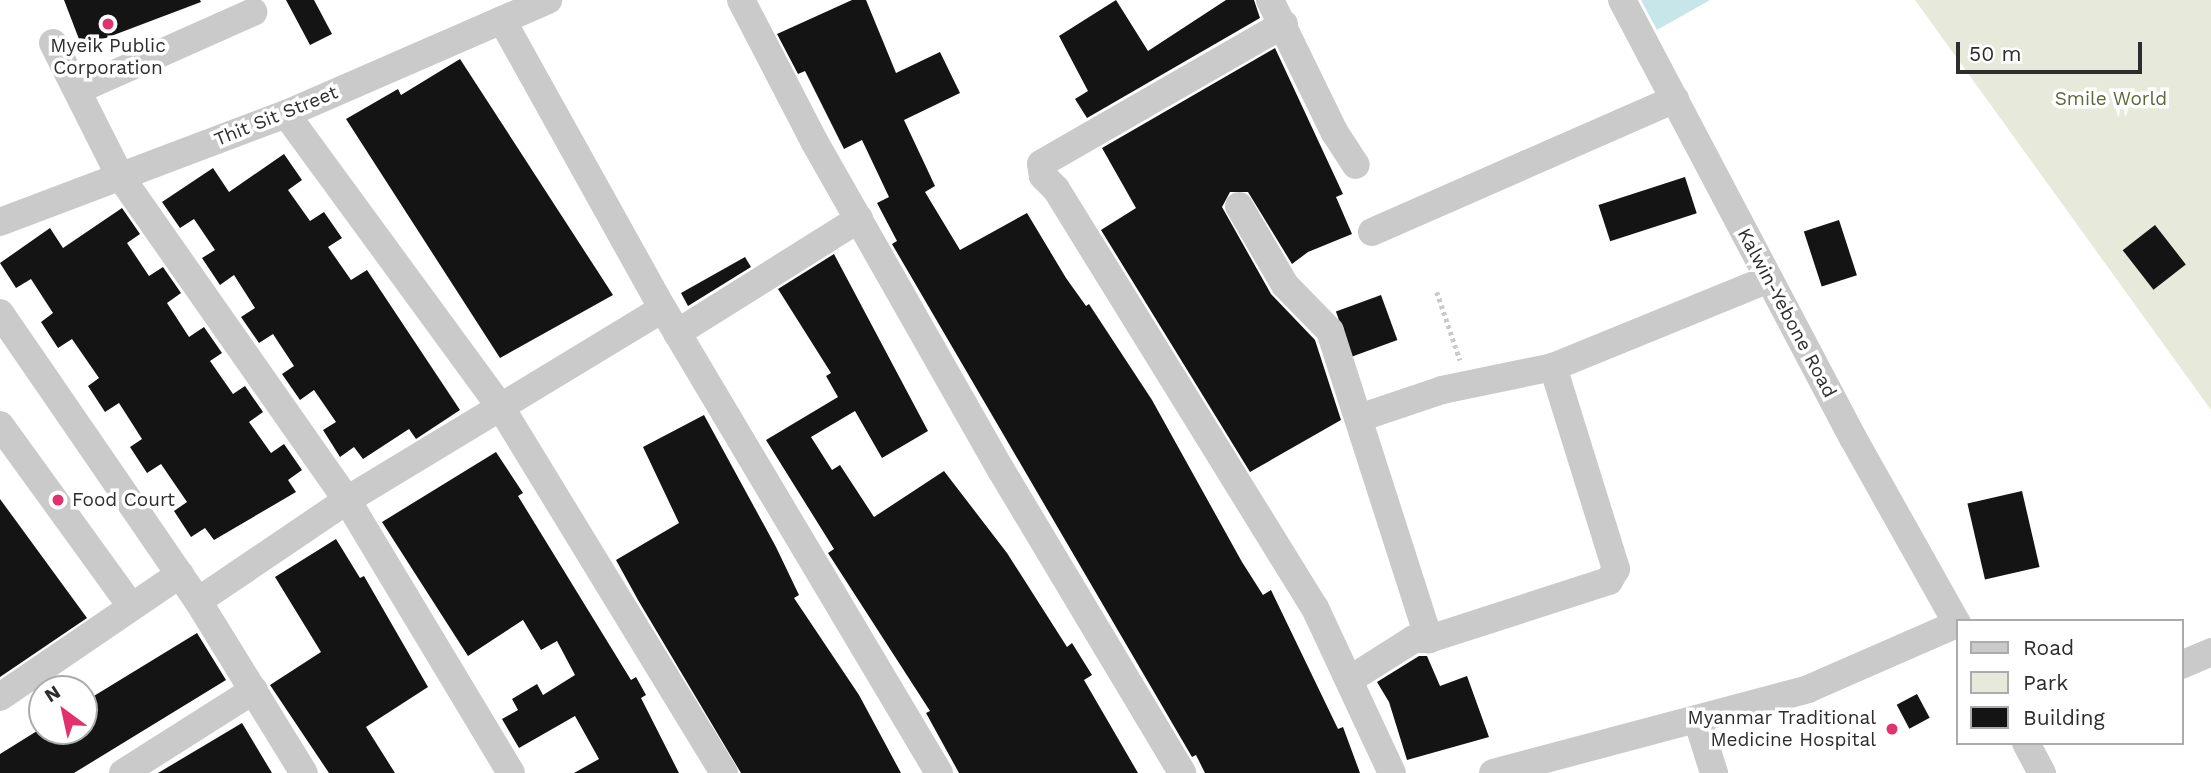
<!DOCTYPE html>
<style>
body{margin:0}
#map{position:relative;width:2211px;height:773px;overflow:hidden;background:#fff;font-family:"Work Sans",sans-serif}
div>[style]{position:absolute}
.green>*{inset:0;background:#e7eada}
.water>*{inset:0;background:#c7e6ea}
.building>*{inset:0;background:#141414;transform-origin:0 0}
.path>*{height:4.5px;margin-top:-2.25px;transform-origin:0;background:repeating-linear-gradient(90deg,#cacaca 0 3.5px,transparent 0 7px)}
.minor>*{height:28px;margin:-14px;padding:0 14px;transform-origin:14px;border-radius:14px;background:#cacaca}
.dots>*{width:19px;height:19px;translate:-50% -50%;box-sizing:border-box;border:4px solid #fff;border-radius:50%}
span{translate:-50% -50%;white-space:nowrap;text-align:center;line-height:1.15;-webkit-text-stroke:7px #fff;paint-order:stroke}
.poi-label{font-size:19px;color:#2d2d2d}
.left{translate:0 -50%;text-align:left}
.right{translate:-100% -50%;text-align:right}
.park-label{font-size:19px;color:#5c673b}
.street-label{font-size:19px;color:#2d2d2d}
.legend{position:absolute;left:1956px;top:619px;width:228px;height:126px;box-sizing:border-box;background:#fff;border:2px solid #ababab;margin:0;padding:9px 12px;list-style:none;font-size:21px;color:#2d2d2d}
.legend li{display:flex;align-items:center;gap:14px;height:35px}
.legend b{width:35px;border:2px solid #ababab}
.north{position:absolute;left:28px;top:675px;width:70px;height:70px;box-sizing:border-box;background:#fff;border:2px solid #ababab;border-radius:50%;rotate:327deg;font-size:19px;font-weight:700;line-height:28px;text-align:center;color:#2d2d2d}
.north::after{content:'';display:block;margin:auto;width:24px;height:32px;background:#e1326e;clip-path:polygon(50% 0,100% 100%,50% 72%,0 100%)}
.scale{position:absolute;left:1956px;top:42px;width:186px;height:32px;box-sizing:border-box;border:4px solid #2d2d2d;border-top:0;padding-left:9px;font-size:21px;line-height:24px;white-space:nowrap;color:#2d2d2d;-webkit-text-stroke:5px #fff;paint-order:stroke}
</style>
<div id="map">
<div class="green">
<i style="clip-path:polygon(1915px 0,2211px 0,2211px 410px)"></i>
</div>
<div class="water">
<i style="clip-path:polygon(1641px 0,1710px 0,1657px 30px)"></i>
</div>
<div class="building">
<i style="clip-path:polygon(64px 0,200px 0,201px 2px,82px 47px)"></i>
<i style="clip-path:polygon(286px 0,314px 0,332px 34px,310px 45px)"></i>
<i style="clip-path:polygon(852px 0,866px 0,896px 73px,940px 52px,960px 93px,904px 120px,935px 186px,925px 192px,960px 250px,1027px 213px,1066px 278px,1086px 306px,1089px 304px,1152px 400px,1242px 562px,1263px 595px,1271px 590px,1338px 729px,1343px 727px,1360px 773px,1205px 773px,1196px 755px,1192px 757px,892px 244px,897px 241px,877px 203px,889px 197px,862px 140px,844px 149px,805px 71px,798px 74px,777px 34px)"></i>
<i style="clip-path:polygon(1116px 0,1148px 51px,1226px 0,1254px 0,1260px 18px,1087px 118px,1075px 99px,1088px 91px,1059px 36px)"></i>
<i style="clip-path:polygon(1275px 48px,1343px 194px,1336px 197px,1352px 234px,1308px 252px,1292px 264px,1248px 192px,1230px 192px,1222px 207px,1271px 294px,1315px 340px,1341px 420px,1250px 472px,1101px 230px,1136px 208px,1102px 148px)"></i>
<i style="clip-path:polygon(460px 59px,613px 295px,500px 358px,346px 119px,398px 89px,401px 95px)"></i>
<i style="clip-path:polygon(284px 154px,302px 180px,288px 190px,310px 221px,324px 212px,342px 238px,328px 247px,351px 280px,367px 270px,460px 410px,416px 439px,409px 429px,363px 459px,354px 447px,340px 457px,323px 430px,336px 422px,314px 390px,300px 400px,282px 374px,294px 366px,273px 334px,259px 343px,241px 317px,255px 308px,234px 275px,220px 285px,202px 258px,215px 250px,194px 219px,180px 228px,162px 202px,213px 168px,229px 192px)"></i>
<i style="left:1685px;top:177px;width:38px;height:91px;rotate:72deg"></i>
<i style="clip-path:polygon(122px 208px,140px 234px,127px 243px,149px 276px,163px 267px,181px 293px,167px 303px,189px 337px,204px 327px,222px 353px,210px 361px,233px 394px,245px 386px,263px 412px,249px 422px,271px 453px,284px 444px,302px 470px,288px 480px,296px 492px,214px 540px,205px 528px,191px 537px,174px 511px,187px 502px,161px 464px,147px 473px,130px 447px,142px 439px,119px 403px,105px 412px,88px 386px,99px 378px,72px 339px,58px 348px,41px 322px,53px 313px,31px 279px,16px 288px,0 263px,50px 228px,63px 248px)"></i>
<i style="left:1839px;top:220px;width:58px;height:37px;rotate:72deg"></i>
<i style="left:2155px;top:225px;width:50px;height:41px;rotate:52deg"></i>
<i style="clip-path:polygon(834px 254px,928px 431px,882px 458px,855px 411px,811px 437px,832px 470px,840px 465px,874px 517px,944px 471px,1007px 553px,1067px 647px,1072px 643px,1092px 675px,1084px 680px,1138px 773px,959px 773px,926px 713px,930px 711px,828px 553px,834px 549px,766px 440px,838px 397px,826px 376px,831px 373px,778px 289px)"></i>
<i style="clip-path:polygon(745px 257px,751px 267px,688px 306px,681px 293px)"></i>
<i style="left:1381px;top:295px;width:48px;height:48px;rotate:70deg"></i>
<i style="clip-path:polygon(704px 415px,776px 547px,799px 595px,794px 598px,859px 695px,901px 773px,741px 773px,638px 600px,616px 560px,679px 523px,643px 447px)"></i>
<i style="clip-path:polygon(496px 452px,523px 493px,518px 496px,631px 680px,636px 677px,646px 695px,641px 698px,679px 773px,574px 773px,599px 759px,575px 716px,519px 748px,502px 719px,518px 710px,512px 699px,537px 684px,543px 695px,575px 675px,557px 641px,541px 650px,523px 620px,468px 656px,382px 522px)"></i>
<i style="left:2022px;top:491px;width:78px;height:56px;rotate:77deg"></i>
<i style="clip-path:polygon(0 499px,87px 618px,0 677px)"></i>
<i style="clip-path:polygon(336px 539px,360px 578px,364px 576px,428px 687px,366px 727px,395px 773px,329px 773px,270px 685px,321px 652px,275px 577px)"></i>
<i style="clip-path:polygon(197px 633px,226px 680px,74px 773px,0 773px,0 754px,37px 731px,84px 731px,84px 702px)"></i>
<i style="clip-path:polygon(1419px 656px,1427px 656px,1440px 686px,1467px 676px,1489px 737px,1407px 760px,1389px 702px,1377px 682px)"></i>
<i style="left:1917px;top:694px;width:27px;height:23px;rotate:62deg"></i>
<i style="clip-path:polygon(242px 723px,272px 773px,158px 773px)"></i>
</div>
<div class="path">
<i style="left:1437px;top:292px;width:72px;rotate:71.3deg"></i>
</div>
<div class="minor">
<i style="left:741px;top:0;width:159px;rotate:62.6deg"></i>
<i style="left:814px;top:141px;width:378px;rotate:60.4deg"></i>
<i style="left:1001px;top:470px;width:353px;rotate:59.1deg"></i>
<i style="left:1270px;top:0;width:148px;rotate:64deg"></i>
<i style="left:1335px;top:133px;width:38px;rotate:57deg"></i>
<i style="left:1622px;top:0;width:495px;rotate:62.2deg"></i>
<i style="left:1853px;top:438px;width:212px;rotate:60.7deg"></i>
<i style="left:502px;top:20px;width:331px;rotate:60.9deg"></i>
<i style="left:663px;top:309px;width:540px;rotate:59.25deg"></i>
<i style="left:1284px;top:24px;width:280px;rotate:150.1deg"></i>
<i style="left:1041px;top:164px;width:12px;rotate:81deg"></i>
<i style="left:1043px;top:176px;width:18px;rotate:45deg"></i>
<i style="left:1056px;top:189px;width:493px;rotate:58.3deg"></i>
<i style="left:1315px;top:608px;width:182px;rotate:65deg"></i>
<i style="left:53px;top:43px;width:149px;rotate:63.3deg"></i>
<i style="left:120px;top:176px;width:396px;rotate:55deg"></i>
<i style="left:347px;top:500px;width:318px;rotate:59deg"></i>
<i style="left:78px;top:90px;width:192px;rotate:-24deg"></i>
<i style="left:286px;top:114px;width:362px;rotate:53.8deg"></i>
<i style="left:500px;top:406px;width:430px;rotate:58.6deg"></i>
<i style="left:1239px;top:206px;width:91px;rotate:59.8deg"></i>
<i style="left:1285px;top:285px;width:64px;rotate:45.6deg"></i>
<i style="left:1330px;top:331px;width:324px;rotate:72.2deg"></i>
<i style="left:0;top:222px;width:306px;rotate:-20.7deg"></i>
<i style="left:286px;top:114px;width:286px;rotate:-23.5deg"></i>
<i style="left:1372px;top:232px;width:331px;rotate:-23.7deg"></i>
<i style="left:0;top:313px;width:349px;rotate:55.5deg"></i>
<i style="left:198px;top:601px;width:202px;rotate:58.4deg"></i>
<i style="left:677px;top:333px;width:215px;rotate:-32.1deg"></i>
<i style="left:1359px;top:418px;width:88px;rotate:-18.6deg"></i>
<i style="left:1442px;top:390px;width:113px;rotate:-11.7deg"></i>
<i style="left:1553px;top:367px;width:233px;rotate:-22.2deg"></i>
<i style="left:0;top:425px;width:223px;rotate:54.1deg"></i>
<i style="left:198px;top:601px;width:180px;rotate:-34.1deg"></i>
<i style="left:347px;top:500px;width:369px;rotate:-31.2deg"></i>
<i style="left:2181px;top:665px;width:33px;rotate:-23deg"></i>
<i style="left:1349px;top:680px;width:77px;rotate:-32.2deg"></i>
<i style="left:1414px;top:639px;width:15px"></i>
<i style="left:1429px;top:639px;width:189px;rotate:-17.9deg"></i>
<i style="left:1609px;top:581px;width:14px;rotate:-60deg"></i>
<i style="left:1616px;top:569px;width:212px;rotate:-107.3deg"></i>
<i style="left:0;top:697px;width:218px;rotate:-34.3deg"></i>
<i style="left:1697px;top:719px;width:57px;rotate:72.5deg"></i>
<i style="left:2026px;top:743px;width:34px;rotate:62deg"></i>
<i style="left:123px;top:773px;width:155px;rotate:-32.4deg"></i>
<i style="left:1493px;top:773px;width:326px;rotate:-14.9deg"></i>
<i style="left:1808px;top:689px;width:163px;rotate:-23.6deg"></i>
</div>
<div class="dots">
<i style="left:108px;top:24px;background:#e1326e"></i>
<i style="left:58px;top:500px;background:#e1326e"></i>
<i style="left:1892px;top:729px;background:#e1326e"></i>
</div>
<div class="poi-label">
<span style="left:108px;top:57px">Myeik Public<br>Corporation</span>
<span class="left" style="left:72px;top:500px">Food Court</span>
<span class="right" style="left:1876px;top:729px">Myanmar Traditional<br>Medicine Hospital</span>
</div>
<div class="park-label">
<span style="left:2111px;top:99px">Smile World</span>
</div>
<div class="street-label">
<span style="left:276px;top:116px;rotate:-22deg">Thit Sit Street</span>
<span style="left:1787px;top:313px;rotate:62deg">Kalwin-Yebone Road</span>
</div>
<ul class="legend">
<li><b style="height:9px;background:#cacaca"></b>Road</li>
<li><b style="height:19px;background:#e7eada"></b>Park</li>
<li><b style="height:19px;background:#141414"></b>Building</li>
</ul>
<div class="north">N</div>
<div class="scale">50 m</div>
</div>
